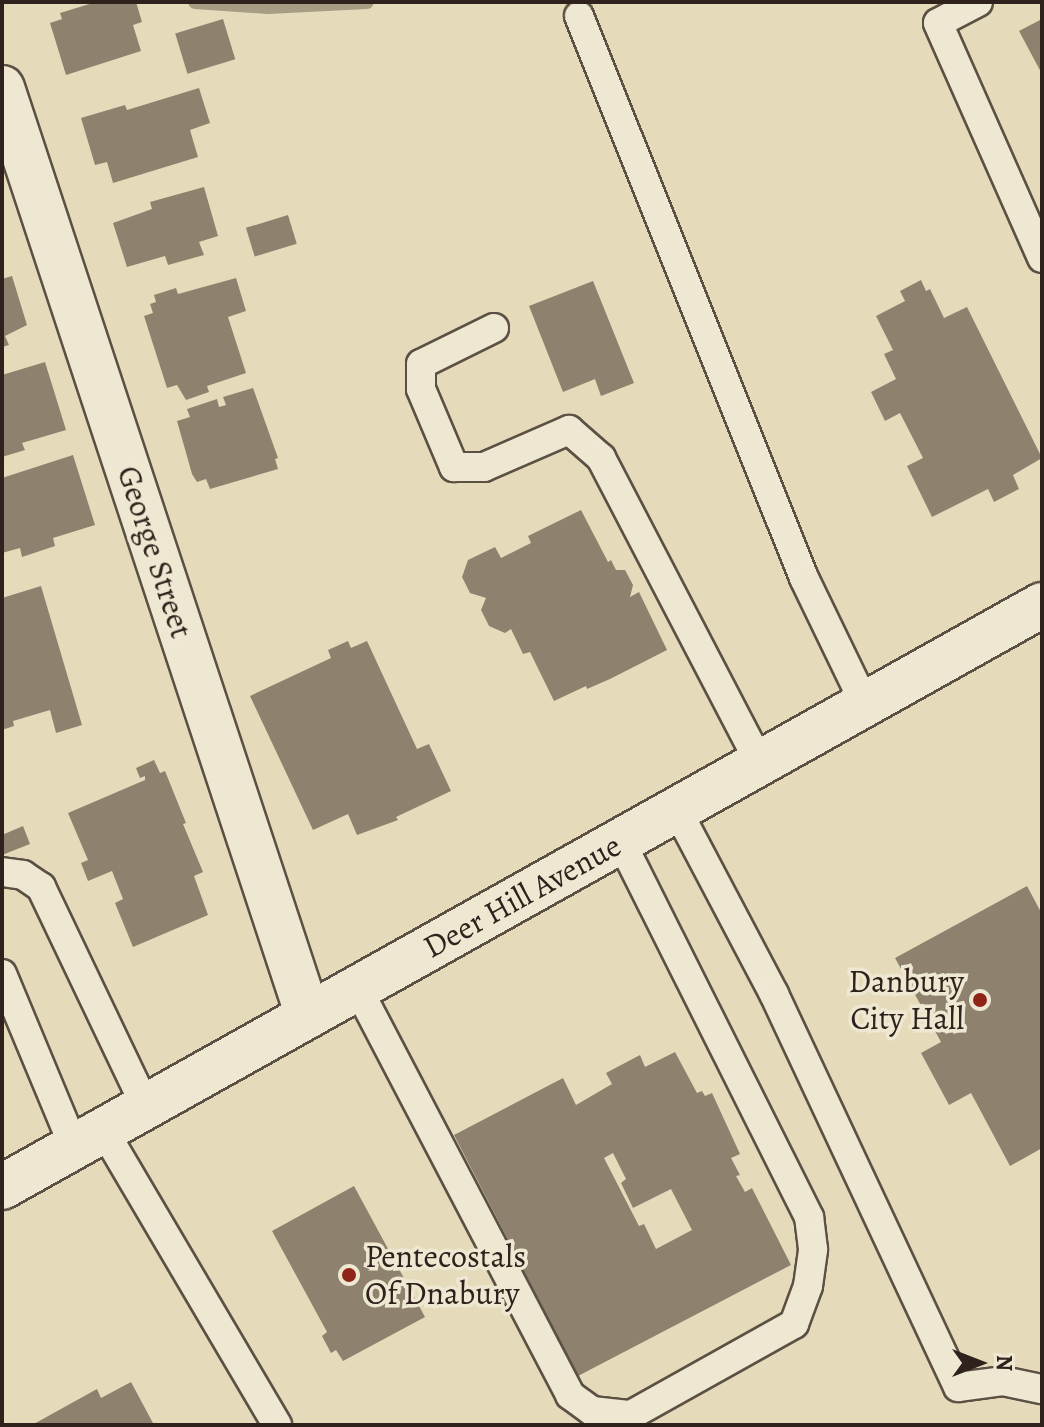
<!DOCTYPE html>
<style>
body{margin:0}
#map{position:relative;width:1044px;height:1427px;overflow:hidden;background:#e5dbba;font-family:Alegreya,serif}
div>[style]{position:absolute}
.stream>*{height:14px;margin:-7px;padding:0 7px;transform-origin:7px;border-radius:7px;background:#a79c84}
.building>*{inset:0;background:#8e826e;transform-origin:0 0}
.roads{filter:drop-shadow(2px 0 #5c5044) drop-shadow(-2px 0 #5c5044) drop-shadow(0 2px #5c5044) drop-shadow(0 -2px #5c5044)}
.lane>*{height:28px;margin:-14px;padding:0 14px;transform-origin:14px;border-radius:14px;background:#eee8d2}
.street>*{height:44px;margin:-22px;padding:0 22px;transform-origin:22px;border-radius:22px;background:#eee8d2}
.secondary>*{height:44px;margin:-22px;padding:0 22px;transform-origin:22px;border-radius:22px;background:#eee8d2}
.dots>*{width:22px;height:22px;translate:-50% -50%;box-sizing:border-box;border:4px solid #eee8d2;border-radius:50%}
span{translate:-50% -50%;white-space:nowrap;text-align:center;line-height:1.15;-webkit-text-stroke:7px #eee8d2;paint-order:stroke}
.street-label{font-size:32px;color:#2f221c}
.poi-label{font-size:32px;color:#2f221c}
.right{translate:-100% -50%;text-align:right}
.left{translate:0 -50%;text-align:left}
.frame{position:absolute;inset:0;border:4px solid #2f221c;pointer-events:none}
.north{position:absolute;left:940px;top:1323px;width:80px;height:80px;-webkit-text-stroke:6px #eee8d2;paint-order:stroke;rotate:90deg;font-size:22px;font-weight:700;line-height:32px;text-align:center;color:#2f221c}
.north::after{content:'';display:block;margin:auto;width:28px;height:36px;background:#2f221c;clip-path:polygon(50% 0,100% 100%,50% 72%,0 100%)}
</style>
<div id="map">
<div class="stream">
<i style="left:195px;top:2px;width:73px;rotate:3.9deg"></i>
<i style="left:268px;top:7px;width:99px;rotate:-2.9deg"></i>
</div>
<div class="building">
<i style="clip-path:polygon(96px 2px,136px 2px,142px 22px,133px 25px,141px 51px,66px 75px,50px 23px,62px 19px,60px 13px)"></i>
<i style="left:223px;top:19px;width:42px;height:50px;rotate:73deg"></i>
<i style="clip-path:polygon(1042px 19px,1042px 74px,1019px 31px)"></i>
<i style="clip-path:polygon(199px 88px,210px 123px,190px 130px,198px 157px,113px 183px,107px 162px,95px 165px,81px 118px,125px 105px,127px 110px)"></i>
<i style="clip-path:polygon(204px 187px,218px 236px,199px 242px,204px 255px,168px 265px,165px 256px,127px 267px,113px 223px,152px 209px,150px 202px)"></i>
<i style="left:288px;top:215px;width:30px;height:44px;rotate:73deg"></i>
<i style="clip-path:polygon(12px 276px,27px 325px,5px 336px,9px 345px,2px 347px,2px 279px)"></i>
<i style="clip-path:polygon(236px 278px,246px 311px,228px 317px,246px 373px,207px 386px,209px 392px,186px 400px,177px 385px,167px 388px,144px 316px,153px 313px,150px 304px,156px 302px,154px 295px,176px 288px,178px 294px)"></i>
<i style="clip-path:polygon(921px 280px,926px 291px,930px 289px,944px 318px,967px 307px,1042px 458px,1013px 475px,1019px 489px,994px 502px,988px 489px,932px 517px,907px 466px,923px 458px,900px 413px,885px 421px,871px 392px,896px 379px,884px 354px,893px 350px,876px 316px,905px 301px,900px 291px)"></i>
<i style="clip-path:polygon(593px 281px,634px 383px,601px 396px,595px 379px,563px 392px,529px 306px)"></i>
<i style="clip-path:polygon(45px 362px,66px 430px,22px 443px,25px 450px,2px 457px,2px 375px)"></i>
<i style="clip-path:polygon(253px 388px,278px 458px,275px 459px,278px 469px,210px 489px,206px 479px,197px 482px,192px 474px,177px 421px,190px 417px,187px 409px,217px 399px,219px 407px,226px 405px,223px 397px)"></i>
<i style="clip-path:polygon(73px 455px,95px 525px,53px 538px,55px 546px,22px 557px,20px 548px,2px 553px,2px 478px)"></i>
<i style="clip-path:polygon(581px 510px,608px 562px,611px 560px,616px 570px,625px 570px,633px 585px,630px 597px,639px 592px,667px 650px,610px 679px,587px 689px,586px 686px,554px 701px,530px 652px,523px 654px,511px 629px,505px 633px,489px 626px,481px 610px,486px 598px,470px 593px,462px 577px,468px 560px,495px 547px,501px 558px,531px 543px,528px 536px)"></i>
<i style="clip-path:polygon(41px 586px,82px 725px,56px 733px,50px 710px,13px 721px,14px 726px,5px 729px,2px 728px,2px 598px)"></i>
<i style="clip-path:polygon(348px 641px,351px 648px,367px 641px,417px 749px,429px 744px,451px 791px,396px 817px,398px 820px,357px 835px,348px 814px,313px 830px,250px 696px,331px 658px,328px 650px)"></i>
<i style="clip-path:polygon(154px 760px,160px 773px,165px 771px,186px 823px,183px 824px,203px 872px,194px 876px,208px 915px,133px 947px,115px 903px,123px 899px,112px 871px,88px 881px,81px 863px,88px 860px,68px 813px,145px 780px,145px 776px,140px 778px,136px 768px)"></i>
<i style="clip-path:polygon(23px 826px,30px 844px,2px 855px,2px 835px)"></i>
<i style="clip-path:polygon(1027px 886px,1042px 914px,1042px 1148px,1010px 1166px,971px 1093px,949px 1105px,921px 1053px,941px 1042px,895px 958px)"></i>
<i style="clip-path:polygon(evenodd,675px 1052px,697px 1093px,702px 1091px,705px 1096px,712px 1093px,740px 1154px,731px 1158px,740px 1175px,736px 1176px,745px 1192px,752px 1188px,791px 1265px,578px 1376px,454px 1135px,563px 1078px,576px 1105px,612px 1084px,606px 1073px,640px 1055px,645px 1067px,675px 1052px,613px 1153px,626px 1179px,621px 1183px,633px 1208px,671px 1189px,692px 1230px,656px 1249px,644px 1224px,639px 1226px,604px 1158px,613px 1153px)"></i>
<i style="clip-path:polygon(354px 1186px,425px 1317px,343px 1361px,336px 1350px,331px 1353px,322px 1336px,327px 1332px,272px 1231px)"></i>
<i style="clip-path:polygon(131px 1382px,154px 1425px,32px 1425px,97px 1389px,101px 1398px)"></i>
</div>
<div class="roads">
<div class="lane">
<i style="left:978px;top:2px;width:45px;rotate:152.3deg"></i>
<i style="left:938px;top:23px;width:257px;rotate:66.1deg"></i>
<i style="left:579px;top:16px;width:605px;rotate:68.18deg"></i>
<i style="left:804px;top:578px;width:140px;rotate:64.2deg"></i>
<i style="left:494px;top:328px;width:81px;rotate:153.7deg"></i>
<i style="left:421px;top:364px;width:25px;rotate:90deg"></i>
<i style="left:421px;top:389px;width:85px;rotate:67.1deg"></i>
<i style="left:454px;top:467px;width:30px"></i>
<i style="left:484px;top:467px;width:93px;rotate:-23.5deg"></i>
<i style="left:569px;top:430px;width:43px;rotate:41.2deg"></i>
<i style="left:601px;top:458px;width:344px;rotate:62.5deg"></i>
<i style="left:677px;top:810px;width:208px;rotate:62.2deg"></i>
<i style="left:774px;top:994px;width:434px;rotate:64.9deg"></i>
<i style="left:958px;top:1387px;width:45px;rotate:-7.6deg"></i>
<i style="left:1003px;top:1381px;width:40px;rotate:12deg"></i>
<i style="left:2px;top:872px;width:21px;rotate:8deg"></i>
<i style="left:23px;top:875px;width:22px;rotate:34deg"></i>
<i style="left:41px;top:887px;width:244px;rotate:64.5deg"></i>
<i style="left:2px;top:974px;width:187px;rotate:67.4deg"></i>
<i style="left:358px;top:989px;width:458px;rotate:62.4deg"></i>
<i style="left:570px;top:1395px;width:27px;rotate:36deg"></i>
<i style="left:592px;top:1411px;width:39px;rotate:6deg"></i>
<i style="left:631px;top:1415px;width:187px;rotate:-29.2deg"></i>
<i style="left:794px;top:1324px;width:40px;rotate:-69.8deg"></i>
<i style="left:808px;top:1286px;width:37px;rotate:-82deg"></i>
<i style="left:813px;top:1249px;width:32px;rotate:-97deg"></i>
<i style="left:809px;top:1217px;width:420px;rotate:-116.6deg"></i>
<i style="left:104px;top:1131px;width:341px;rotate:59.5deg"></i>
</div>
<div class="street">
<i style="left:2px;top:88px;width:977px;rotate:71.75deg"></i>
</div>
<div class="secondary">
<i style="left:2px;top:1187px;width:1192px;rotate:-29.23deg"></i>
</div>
</div>
<div class="dots">
<i style="left:980px;top:1000px;background:#8f2418"></i>
<i style="left:349px;top:1275px;background:#8f2418"></i>
</div>
<div class="street-label">
<span style="left:155px;top:552px;rotate:72deg">George Street</span>
<span style="left:522px;top:896px;rotate:-29deg">Deer Hill Avenue</span>
</div>
<div class="poi-label">
<span class="right" style="left:964px;top:1000px">Danbury<br>City Hall</span>
<span class="left" style="left:365px;top:1275px">Pentecostals<br>Of Dnabury</span>
</div>
<div class="frame"></div>
<div class="north">N</div>
</div>
